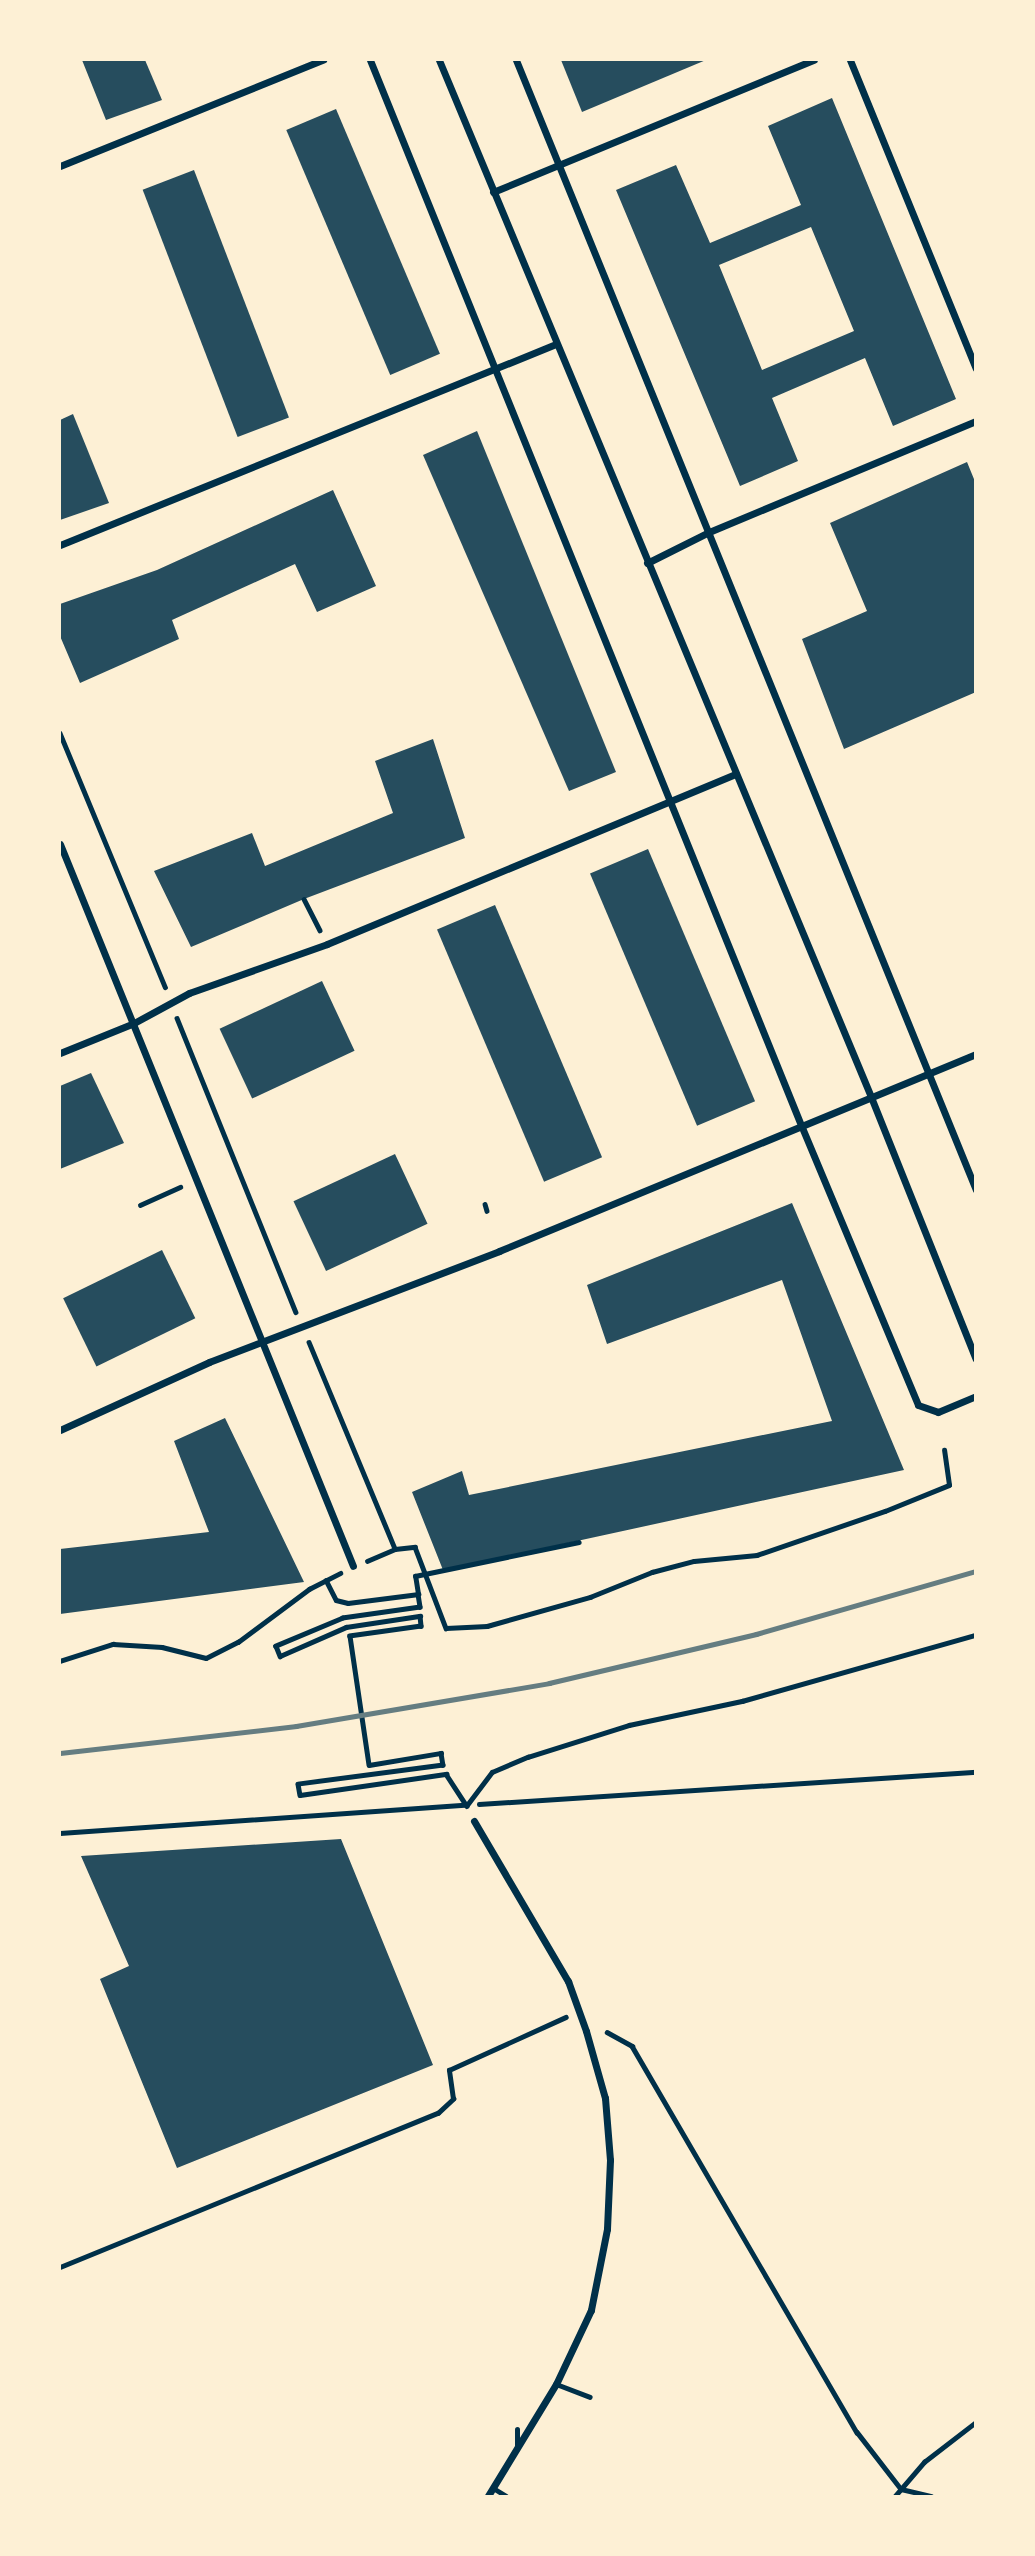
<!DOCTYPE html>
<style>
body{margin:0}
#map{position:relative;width:1035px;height:2556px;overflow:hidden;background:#fdf0d5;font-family:"Alegreya Sans",sans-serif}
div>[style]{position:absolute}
.building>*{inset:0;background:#264d5e;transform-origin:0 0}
.path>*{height:4.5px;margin:-2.25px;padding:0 2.25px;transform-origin:2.25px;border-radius:2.25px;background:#003049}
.service>*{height:5px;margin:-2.5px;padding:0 2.5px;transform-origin:2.5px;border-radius:2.5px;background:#003049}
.minor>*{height:7px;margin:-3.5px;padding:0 3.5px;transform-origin:3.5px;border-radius:3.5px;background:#003049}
.rail>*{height:5px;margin:-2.5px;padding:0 2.5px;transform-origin:2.5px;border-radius:2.5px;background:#657d81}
span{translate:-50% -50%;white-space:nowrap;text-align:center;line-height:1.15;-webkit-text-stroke:6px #fdf0d5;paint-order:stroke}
.frame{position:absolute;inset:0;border:61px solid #fdf0d5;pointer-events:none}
</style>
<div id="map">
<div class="building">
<i style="clip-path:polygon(82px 60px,145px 60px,162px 100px,106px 120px)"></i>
<i style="clip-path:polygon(561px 60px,706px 60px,582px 112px)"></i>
<i style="clip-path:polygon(evenodd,832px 98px,956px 399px,893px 426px,865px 358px,772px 398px,798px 461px,740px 486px,616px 190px,676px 165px,710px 243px,801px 205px,768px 126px,832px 98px,811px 227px,854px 331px,762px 370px,719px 265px,811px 227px)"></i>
<i style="left:336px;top:109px;width:266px;height:54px;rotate:67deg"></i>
<i style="left:194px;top:170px;width:265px;height:55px;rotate:69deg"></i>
<i style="clip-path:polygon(73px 414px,109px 503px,60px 520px,60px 420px)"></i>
<i style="clip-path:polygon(477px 431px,616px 772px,569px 791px,423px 455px)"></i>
<i style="clip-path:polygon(967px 462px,976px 484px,976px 692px,844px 749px,802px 639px,867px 611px,830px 523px)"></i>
<i style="clip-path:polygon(333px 490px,376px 586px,317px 612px,295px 564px,172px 620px,179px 639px,80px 683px,60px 636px,60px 604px,157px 570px)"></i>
<i style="clip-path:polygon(433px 739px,465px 838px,304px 899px,191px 947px,154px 871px,252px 833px,265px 866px,393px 813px,375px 761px)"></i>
<i style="left:648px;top:849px;width:274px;height:63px;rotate:67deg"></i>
<i style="left:495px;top:905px;width:274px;height:63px;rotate:67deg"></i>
<i style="left:322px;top:981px;width:77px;height:113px;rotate:65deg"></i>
<i style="clip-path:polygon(91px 1073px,124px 1143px,60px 1169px,60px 1086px)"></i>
<i style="left:395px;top:1154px;width:77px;height:112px;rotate:65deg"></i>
<i style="clip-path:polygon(792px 1203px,904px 1470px,443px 1570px,412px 1492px,462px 1471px,469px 1495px,832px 1421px,782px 1280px,607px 1344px,587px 1285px)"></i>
<i style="left:162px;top:1250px;width:76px;height:110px;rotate:64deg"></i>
<i style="clip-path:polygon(225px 1418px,304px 1582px,60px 1614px,60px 1549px,209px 1532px,174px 1441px)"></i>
<i style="clip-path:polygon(341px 1839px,433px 2065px,177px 2168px,100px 1979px,129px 1966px,81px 1856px)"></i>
</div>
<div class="path">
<i style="left:60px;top:733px;width:275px;rotate:67.5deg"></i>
<i style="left:304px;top:899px;width:35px;rotate:63deg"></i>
<i style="left:177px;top:1018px;width:317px;rotate:68deg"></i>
<i style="left:485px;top:1204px;width:7px;rotate:74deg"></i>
<i style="left:140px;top:1205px;width:44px;rotate:-24.2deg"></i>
<i style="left:309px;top:1342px;width:224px;rotate:67.4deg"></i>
<i style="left:367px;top:1561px;width:30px;rotate:-23deg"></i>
<i style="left:395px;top:1549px;width:20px;rotate:-6deg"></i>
<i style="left:415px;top:1547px;width:87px;rotate:69.1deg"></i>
<i style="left:446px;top:1628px;width:41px;rotate:-2.8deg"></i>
<i style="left:487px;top:1626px;width:107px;rotate:-15.7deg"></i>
<i style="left:590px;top:1597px;width:67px;rotate:-22deg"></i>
<i style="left:652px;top:1572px;width:43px;rotate:-14.7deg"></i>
<i style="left:694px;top:1561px;width:63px;rotate:-5.4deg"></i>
<i style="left:757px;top:1555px;width:135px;rotate:-19deg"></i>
<i style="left:885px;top:1511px;width:69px;rotate:-22.1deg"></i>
<i style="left:949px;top:1485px;width:35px;rotate:-98deg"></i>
<i style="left:326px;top:1580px;width:22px;rotate:63deg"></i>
<i style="left:336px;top:1600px;width:12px;rotate:14deg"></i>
<i style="left:348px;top:1603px;width:71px;rotate:-7.3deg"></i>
<i style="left:418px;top:1594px;width:13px;rotate:81deg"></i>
<i style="left:420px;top:1607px;width:78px;rotate:171.9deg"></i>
<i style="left:343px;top:1618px;width:73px;rotate:157.3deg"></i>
<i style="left:276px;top:1646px;width:11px;rotate:68deg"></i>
<i style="left:280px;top:1656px;width:72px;rotate:-23.7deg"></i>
<i style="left:346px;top:1627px;width:75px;rotate:-8.5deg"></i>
<i style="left:420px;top:1616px;width:10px;rotate:84deg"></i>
<i style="left:421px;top:1626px;width:72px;rotate:172deg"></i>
<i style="left:350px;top:1636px;width:130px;rotate:81.6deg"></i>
<i style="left:369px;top:1765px;width:73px;rotate:-9.5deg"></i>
<i style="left:441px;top:1753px;width:12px;rotate:81deg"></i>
<i style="left:443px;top:1765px;width:146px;rotate:172.5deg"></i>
<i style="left:298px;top:1784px;width:11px;rotate:80deg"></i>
<i style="left:300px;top:1795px;width:148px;rotate:-8.2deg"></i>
<i style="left:446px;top:1774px;width:38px;rotate:57deg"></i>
<i style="left:418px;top:1594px;width:18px;rotate:-99deg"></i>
<i style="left:415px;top:1576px;width:167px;rotate:-11.7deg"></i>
<i style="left:60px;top:1661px;width:56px;rotate:-17.8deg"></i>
<i style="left:113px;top:1644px;width:49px;rotate:3.5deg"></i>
<i style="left:162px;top:1647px;width:45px;rotate:14deg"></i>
<i style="left:206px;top:1658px;width:36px;rotate:-27deg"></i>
<i style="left:238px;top:1642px;width:89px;rotate:-36.7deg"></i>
<i style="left:309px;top:1589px;width:35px;rotate:-27deg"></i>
<i style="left:479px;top:1804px;width:498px;rotate:-3.7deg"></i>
<i style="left:467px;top:1805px;width:41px;rotate:-52.9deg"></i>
<i style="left:492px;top:1772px;width:39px;rotate:-23deg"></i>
<i style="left:528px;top:1757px;width:106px;rotate:-17.6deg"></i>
<i style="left:629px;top:1725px;width:116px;rotate:-12deg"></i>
<i style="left:742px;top:1701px;width:243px;rotate:-15.8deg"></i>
<i style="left:60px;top:1833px;width:405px;rotate:-4deg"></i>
<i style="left:607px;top:2032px;width:29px;rotate:29deg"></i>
<i style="left:632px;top:2046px;width:447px;rotate:59.8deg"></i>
<i style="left:857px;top:2432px;width:72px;rotate:52.3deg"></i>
<i style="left:901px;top:2489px;width:31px;rotate:13deg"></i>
<i style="left:60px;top:2267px;width:408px;rotate:-22.2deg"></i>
<i style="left:438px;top:2113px;width:21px;rotate:-43deg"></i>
<i style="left:453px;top:2099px;width:29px;rotate:-98deg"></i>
<i style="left:449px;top:2070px;width:128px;rotate:-24.4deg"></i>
<i style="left:895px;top:2496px;width:45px;rotate:-49.5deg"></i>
<i style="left:924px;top:2462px;width:66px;rotate:-37.6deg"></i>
</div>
<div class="service">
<i style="left:556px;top:2384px;width:36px;rotate:21deg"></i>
<i style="left:517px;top:2446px;width:17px;rotate:-90deg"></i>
<i style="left:493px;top:2488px;width:15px;rotate:32deg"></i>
</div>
<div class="minor">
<i style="left:370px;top:60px;width:1149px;rotate:67.97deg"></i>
<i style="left:801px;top:1125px;width:303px;rotate:67.3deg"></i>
<i style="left:918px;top:1405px;width:21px;rotate:19deg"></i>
<i style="left:938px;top:1412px;width:41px;rotate:-22.8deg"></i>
<i style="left:439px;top:60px;width:1123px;rotate:67.38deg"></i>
<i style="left:871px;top:1097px;width:282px;rotate:68.2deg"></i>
<i style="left:516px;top:60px;width:1220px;rotate:67.85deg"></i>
<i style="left:850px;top:60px;width:333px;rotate:67.8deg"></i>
<i style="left:60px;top:166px;width:284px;rotate:-22deg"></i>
<i style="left:493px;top:192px;width:347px;rotate:-22.4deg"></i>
<i style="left:60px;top:545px;width:535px;rotate:-22.06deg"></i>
<i style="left:647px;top:563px;width:69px;rotate:-26.6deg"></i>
<i style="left:709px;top:532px;width:289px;rotate:-22.6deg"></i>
<i style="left:60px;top:844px;width:779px;rotate:67.91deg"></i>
<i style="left:60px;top:1053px;width:80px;rotate:-22.1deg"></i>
<i style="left:134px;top:1023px;width:63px;rotate:-28.6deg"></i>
<i style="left:189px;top:993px;width:146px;rotate:-19.5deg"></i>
<i style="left:327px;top:944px;width:443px;rotate:-22.6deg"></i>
<i style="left:60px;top:1430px;width:164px;rotate:-24.5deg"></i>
<i style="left:209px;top:1362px;width:311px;rotate:-20.9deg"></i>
<i style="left:499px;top:1251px;width:516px;rotate:-22.44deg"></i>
<i style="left:474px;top:1821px;width:186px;rotate:59.6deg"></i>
<i style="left:568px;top:1981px;width:53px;rotate:70.2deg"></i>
<i style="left:586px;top:2031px;width:70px;rotate:74.2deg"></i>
<i style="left:605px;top:2098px;width:62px;rotate:85.4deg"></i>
<i style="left:610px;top:2160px;width:69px;rotate:92.5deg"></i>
<i style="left:607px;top:2229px;width:83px;rotate:101.2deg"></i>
<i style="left:591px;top:2310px;width:82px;rotate:115.3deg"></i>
<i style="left:556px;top:2384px;width:131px;rotate:121.3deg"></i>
</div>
<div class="rail">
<i style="left:60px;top:1753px;width:238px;rotate:-6.5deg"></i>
<i style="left:296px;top:1726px;width:257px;rotate:-9.6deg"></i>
<i style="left:549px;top:1683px;width:213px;rotate:-13.3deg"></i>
<i style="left:756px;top:1634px;width:229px;rotate:-16deg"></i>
</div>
<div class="frame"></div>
</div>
